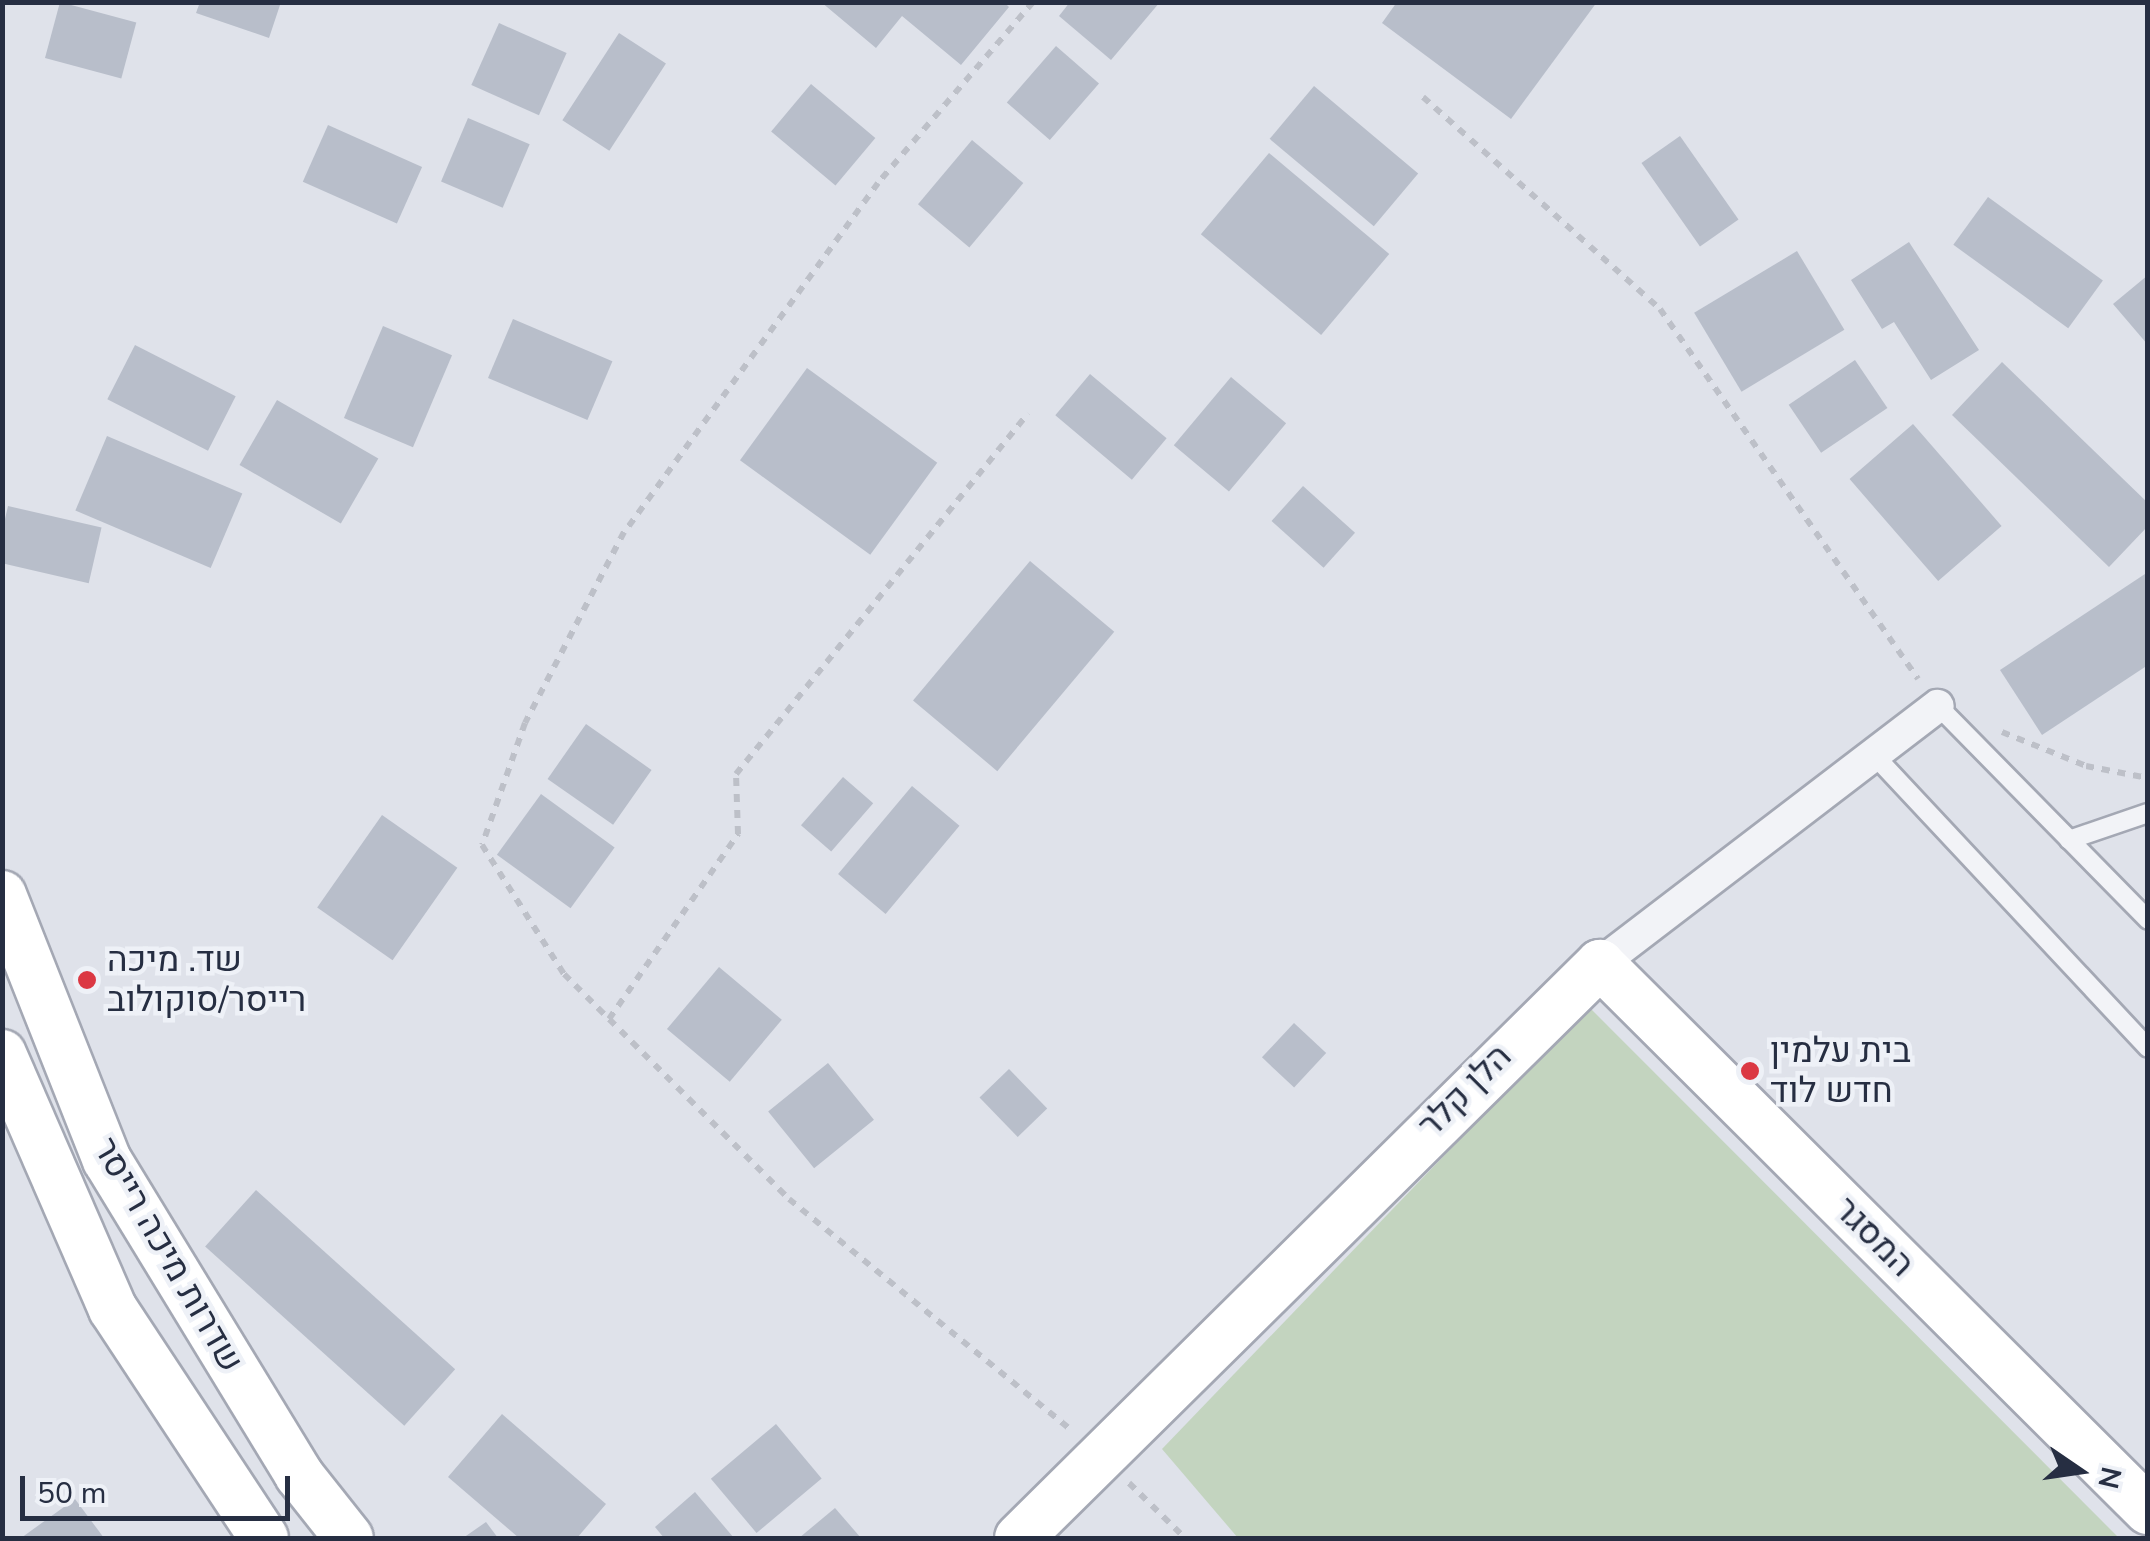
<!DOCTYPE html>
<meta charset="utf-8">
<style>
body{margin:0}
#map{position:relative;width:2150px;height:1541px;overflow:hidden;background:#dfe2ea;font-family:"Nunito Sans",Heebo,sans-serif}
div>[style]{position:absolute}
.green>*{inset:0;background:#c3d4bf}
.building>*{inset:0;background:#b8beca;transform-origin:0 0}
.path>*{height:6px;margin-top:-3px;transform-origin:0;background:repeating-linear-gradient(90deg,#bdc0c8 0 8px,transparent 0 16px)}
.roads{filter:drop-shadow(2px 0 #a4a8b4) drop-shadow(-2px 0 #a4a8b4) drop-shadow(0 2px #a4a8b4) drop-shadow(0 -2px #a4a8b4)}
.lane>*{height:18px;margin:-9px;padding:0 9px;transform-origin:9px;border-radius:9px;background:#f2f3f7}
.street>*{height:32px;margin:-16px;padding:0 16px;transform-origin:16px;border-radius:16px;background:#f2f3f7}
.secondary>*{height:48px;margin:-24px;padding:0 24px;transform-origin:24px;border-radius:24px;background:#fff}
.dots>*{width:28px;height:28px;translate:-50% -50%;box-sizing:border-box;border:5px solid #eef1f7;border-radius:50%}
span{translate:-50% -50%;white-space:nowrap;text-align:center;line-height:1.15;-webkit-text-stroke:9px #eef1f7;paint-order:stroke}
.poi-label{font-size:35px;color:#262e42}
.left{translate:0 -50%;text-align:left}
.street-label{font-size:35px;color:#262e42}
.frame{position:absolute;inset:0;border:5px solid #262e42;pointer-events:none}
.north{position:absolute;left:2030px;top:1421px;width:100px;height:100px;-webkit-text-stroke:8px #eef1f7;paint-order:stroke;rotate:103deg;font-size:28px;font-weight:700;line-height:40px;text-align:center;color:#262e42}
.north::after{content:'';display:block;margin:auto;width:35px;height:45px;background:#262e42;clip-path:polygon(50% 0,100% 100%,50% 72%,0 100%)}
.scale{position:absolute;left:20px;top:1476px;width:270px;height:45px;box-sizing:border-box;border:5px solid #262e42;border-top:0;padding-left:12px;font-size:30px;line-height:35px;white-space:nowrap;color:#262e42;-webkit-text-stroke:8px #eef1f7;paint-order:stroke}
</style>
<div id="map">
<div class="green">
<i style="clip-path:polygon(1588px 1006px,2119px 1538px,1238px 1538px,1162px 1449px)"></i>
</div>
<div class="building">
<i style="left:60px;top:2px;width:79px;height:58px;rotate:15deg"></i>
<i style="clip-path:polygon(200px 2px,281px 2px,269px 38px,196px 13px)"></i>
<i style="clip-path:polygon(821px 2px,1004px 2px,1009px 7px,961px 65px,902px 16px,876px 48px)"></i>
<i style="clip-path:polygon(1070px 2px,1160px 2px,1111px 60px,1059px 16px)"></i>
<i style="clip-path:polygon(1397px 2px,1597px 2px,1511px 119px,1382px 23px)"></i>
<i style="left:499px;top:23px;width:74px;height:68px;rotate:24deg"></i>
<i style="left:619px;top:33px;width:56px;height:104px;rotate:33deg"></i>
<i style="left:1056px;top:46px;width:57px;height:75px;rotate:41deg"></i>
<i style="left:811px;top:84px;width:84px;height:62px;rotate:40deg"></i>
<i style="left:1314px;top:86px;width:136px;height:69px;rotate:40deg"></i>
<i style="left:468px;top:118px;width:67px;height:69px;rotate:23deg"></i>
<i style="left:328px;top:125px;width:103px;height:62px;rotate:24deg"></i>
<i style="left:1680px;top:136px;width:102px;height:47px;rotate:55deg"></i>
<i style="left:972px;top:140px;width:67px;height:84px;rotate:40deg"></i>
<i style="left:1269px;top:153px;width:157px;height:106px;rotate:40deg"></i>
<i style="left:1988px;top:197px;width:142px;height:59px;rotate:36deg"></i>
<i style="clip-path:polygon(1909px 242px,1979px 350px,1931px 380px,1894px 322px,1882px 329px,1851px 280px)"></i>
<i style="left:1797px;top:251px;width:92px;height:120px;rotate:59deg"></i>
<i style="clip-path:polygon(2148px 275px,2148px 345px,2113px 304px)"></i>
<i style="left:513px;top:319px;width:108px;height:64px;rotate:23deg"></i>
<i style="left:383px;top:326px;width:75px;height:100px;rotate:23deg"></i>
<i style="left:135px;top:345px;width:113px;height:61px;rotate:27deg"></i>
<i style="left:1855px;top:360px;width:58px;height:80px;rotate:56deg"></i>
<i style="clip-path:polygon(2002px 362px,2148px 503px,2148px 526px,2109px 567px,1952px 415px)"></i>
<i style="left:807px;top:368px;width:161px;height:114px;rotate:36deg"></i>
<i style="left:1090px;top:374px;width:100px;height:54px;rotate:40deg"></i>
<i style="left:1231px;top:377px;width:72px;height:89px;rotate:40deg"></i>
<i style="left:277px;top:400px;width:117px;height:75px;rotate:30deg"></i>
<i style="left:1913px;top:424px;width:135px;height:84px;rotate:49deg"></i>
<i style="left:107px;top:436px;width:147px;height:81px;rotate:23deg"></i>
<i style="left:1303px;top:486px;width:70px;height:47px;rotate:42deg"></i>
<i style="left:8px;top:506px;width:96px;height:57px;rotate:13deg"></i>
<i style="left:1030px;top:561px;width:110px;height:182px;rotate:40deg"></i>
<i style="clip-path:polygon(2148px 572px,2148px 665px,2042px 735px,2000px 670px)"></i>
<i style="left:586px;top:724px;width:80px;height:67px;rotate:35deg"></i>
<i style="left:843px;top:777px;width:40px;height:64px;rotate:41deg"></i>
<i style="left:912px;top:786px;width:62px;height:115px;rotate:40deg"></i>
<i style="left:541px;top:794px;width:91px;height:75px;rotate:36deg"></i>
<i style="left:382px;top:815px;width:92px;height:113px;rotate:35deg"></i>
<i style="left:719px;top:967px;width:82px;height:81px;rotate:40deg"></i>
<i style="left:1294px;top:1023px;width:44px;height:47px;rotate:43deg"></i>
<i style="left:828px;top:1063px;width:73px;height:77px;rotate:51deg"></i>
<i style="left:1009px;top:1069px;width:55px;height:41px;rotate:46deg"></i>
<i style="left:256px;top:1190px;width:268px;height:76px;rotate:42deg"></i>
<i style="clip-path:polygon(502px 1414px,606px 1504px,577px 1538px,519px 1538px,448px 1477px)"></i>
<i style="left:776px;top:1424px;width:71px;height:85px;rotate:50deg"></i>
<i style="clip-path:polygon(695px 1492px,734px 1538px,664px 1538px,655px 1527px)"></i>
<i style="clip-path:polygon(75px 1499px,104px 1538px,21px 1538px)"></i>
<i style="clip-path:polygon(835px 1508px,861px 1538px,799px 1538px)"></i>
<i style="clip-path:polygon(486px 1522px,498px 1538px,463px 1538px)"></i>
</div>
<div class="path">
<i style="left:1033px;top:2px;width:238px;rotate:130.6deg"></i>
<i style="left:878px;top:183px;width:432px;rotate:126deg"></i>
<i style="left:624px;top:532px;width:215px;rotate:117.4deg"></i>
<i style="left:525px;top:723px;width:129px;rotate:109.4deg"></i>
<i style="left:482px;top:845px;width:153px;rotate:57.6deg"></i>
<i style="left:564px;top:974px;width:318px;rotate:45deg"></i>
<i style="left:789px;top:1199px;width:366px;rotate:39.3deg"></i>
<i style="left:1423px;top:97px;width:318px;rotate:41.8deg"></i>
<i style="left:1660px;top:309px;width:451px;rotate:55.1deg"></i>
<i style="left:2002px;top:732px;width:91px;rotate:22deg"></i>
<i style="left:2086px;top:766px;width:63px;rotate:11deg"></i>
<i style="left:609px;top:1019px;width:226px;rotate:-55.1deg"></i>
<i style="left:738px;top:834px;width:60px;rotate:-91.9deg"></i>
<i style="left:736px;top:774px;width:464px;rotate:-51deg"></i>
<i style="left:1129px;top:1483px;width:78px;rotate:44.5deg"></i>
</div>
<div class="roads">
<div class="lane">
<i style="left:1938px;top:706px;width:300px;rotate:45.5deg"></i>
<i style="left:1874px;top:755px;width:401px;rotate:46.9deg"></i>
<i style="left:2069px;top:840px;width:83px;rotate:-18.9deg"></i>
</div>
<div class="street">
<i style="left:1600px;top:964px;width:425px;rotate:-37.4deg"></i>
</div>
<div class="secondary">
<i style="left:2px;top:895px;width:285px;rotate:68.4deg"></i>
<i style="left:107px;top:1160px;width:369px;rotate:58.6deg"></i>
<i style="left:299px;top:1475px;width:80px;rotate:51.6deg"></i>
<i style="left:2px;top:1054px;width:278px;rotate:66.5deg"></i>
<i style="left:113px;top:1309px;width:274px;rotate:56.6deg"></i>
<i style="left:1019px;top:1538px;width:817px;rotate:-44.65deg"></i>
<i style="left:1600px;top:964px;width:774px;rotate:44.9deg"></i>
</div>
</div>
<div class="dots">
<i style="left:87px;top:980px;background:#db3843"></i>
<i style="left:1750px;top:1071px;background:#db3843"></i>
</div>
<div class="poi-label">
<span class="left" style="left:107px;top:980px">שד. מיכה<br>רייסר/סוקולוב</span>
<span class="left" style="left:1770px;top:1071px">בית עלמין<br>חדש לוד</span>
</div>
<div class="street-label">
<span style="left:1465px;top:1091px;rotate:-45deg">הלן קלר</span>
<span style="left:1874px;top:1237px;rotate:45deg">המסגר</span>
<span style="left:168px;top:1255px;rotate:60deg">שדרות מיכה רייסר</span>
</div>
<div class="frame"></div>
<div class="north">N</div>
<div class="scale">50 m</div>
</div>
